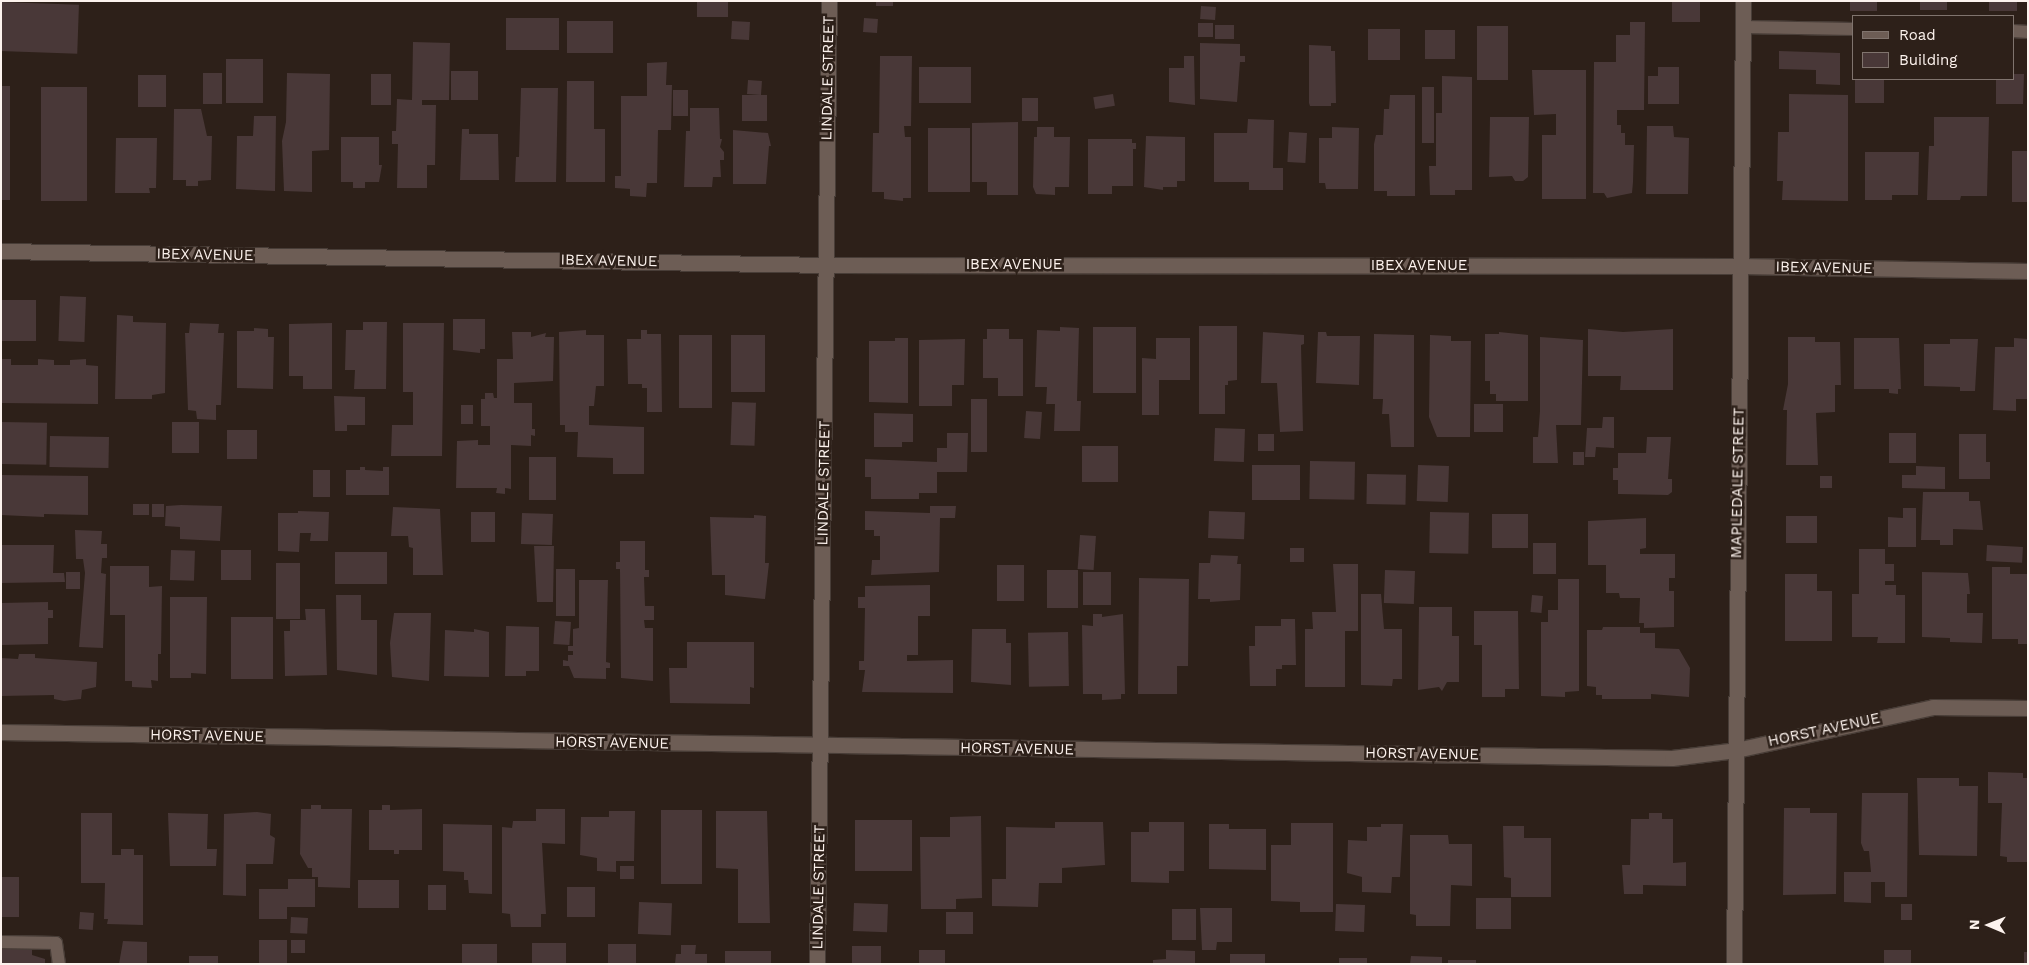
<!DOCTYPE html>
<style>
body{margin:0}
#map{position:relative;width:2029px;height:965px;overflow:hidden;background:#2d2019;font-family:"Work Sans",sans-serif}
div>[style]{position:absolute}
.building>*{inset:0;background:#493838;transform-origin:0 0}
.roads{filter:drop-shadow(1px 0 #483d37) drop-shadow(-1px 0 #483d37) drop-shadow(0 1px #483d37) drop-shadow(0 -1px #483d37)}
.service>*{height:12px;margin:-6px;padding:0 6px;transform-origin:6px;border-radius:6px;background:#6d5d55}
.minor>*{height:15px;margin:-7.5px;padding:0 7.5px;transform-origin:7.5px;border-radius:7.5px;background:#6d5d55}
.tertiary>*{height:15px;margin:-7.5px;padding:0 7.5px;transform-origin:7.5px;border-radius:7.5px;background:#6d5d55}
span{translate:-50% -50%;white-space:nowrap;text-align:center;line-height:1.15;-webkit-text-stroke:5px #2d2019;paint-order:stroke}
.street-label{font-size:15px;color:#fcf2ed}
.frame{position:absolute;inset:0;border:2px solid #fcf2ed;pointer-events:none}
.legend{position:absolute;left:1852px;top:15px;width:162px;height:65px;box-sizing:border-box;background:#2d2019;border:1px solid #80746e;margin:0;padding:6px 9px;list-style:none;font-size:15px;color:#fcf2ed}
.legend li{display:flex;align-items:center;gap:10px;height:25px}
.legend b{width:25px;border:1px solid #80746e}
.north{position:absolute;left:1964px;top:900px;width:50px;height:50px;-webkit-text-stroke:4px #2d2019;paint-order:stroke;rotate:271deg;font-size:14px;font-weight:700;line-height:20px;text-align:center;color:#fcf2ed}
.north::after{content:'';display:block;margin:auto;width:18px;height:22px;background:#fcf2ed;clip-path:polygon(50% 0,100% 100%,50% 72%,0 100%)}
</style>
<div id="map">
<div class="building">
<i style="left:697px;top:1px;width:31px;height:16px"></i>
<i style="left:876px;top:1px;width:17px;height:5px"></i>
<i style="left:1672px;top:1px;width:28px;height:21px"></i>
<i style="left:1850px;top:1px;width:27px;height:10px"></i>
<i style="left:1920px;top:1px;width:27px;height:9px"></i>
<i style="left:1989px;top:1px;width:28px;height:10px"></i>
<i style="left:1px;top:2px;width:78px;height:49px;rotate:2deg"></i>
<i style="left:1201px;top:6px;width:15px;height:13px;rotate:4deg"></i>
<i style="left:506px;top:18px;width:53px;height:32px"></i>
<i style="left:864px;top:18px;width:14px;height:14px;rotate:4deg"></i>
<i style="left:613px;top:21px;width:32px;height:46px;rotate:90deg"></i>
<i style="left:732px;top:21px;width:18px;height:18px;rotate:3deg"></i>
<i style="clip-path:polygon(1630px 22px,1645px 22px,1644px 110px,1617px 110px,1617px 125px,1621px 125px,1621px 133px,1625px 133px,1625px 145px,1634px 145px,1633px 182px,1632px 193px,1607px 198px,1604px 193px,1593px 193px,1594px 62px,1616px 62px,1616px 35px,1630px 35px)"></i>
<i style="left:1198px;top:23px;width:15px;height:14px"></i>
<i style="left:1215px;top:25px;width:19px;height:14px"></i>
<i style="left:1477px;top:26px;width:31px;height:54px"></i>
<i style="left:1368px;top:29px;width:32px;height:31px"></i>
<i style="left:1425px;top:30px;width:30px;height:29px"></i>
<i style="clip-path:polygon(413px 42px,450px 43px,449px 100px,422px 100px,422px 105px,436px 105px,435px 165px,427px 165px,427px 188px,397px 188px,398px 144px,392px 144px,392px 131px,396px 131px,397px 99px,412px 100px)"></i>
<i style="clip-path:polygon(1200px 43px,1240px 44px,1240px 56px,1245px 56px,1245px 62px,1240px 62px,1237px 102px,1200px 99px)"></i>
<i style="clip-path:polygon(1309px 45px,1331px 46px,1331px 51px,1335px 51px,1336px 103px,1331px 103px,1331px 106px,1310px 106px,1309px 103px)"></i>
<i style="clip-path:polygon(1779px 51px,1840px 53px,1840px 85px,1816px 84px,1816px 70px,1779px 69px)"></i>
<i style="clip-path:polygon(880px 56px,912px 56px,911px 126px,904px 126px,905px 137px,911px 137px,911px 198px,903px 198px,903px 201px,884px 199px,884px 192px,872px 192px,873px 133px,879px 133px)"></i>
<i style="clip-path:polygon(1184px 56px,1194px 56px,1195px 105px,1169px 102px,1169px 68px,1184px 68px)"></i>
<i style="left:226px;top:59px;width:37px;height:44px"></i>
<i style="clip-path:polygon(667px 62px,666px 85px,672px 85px,671px 130px,658px 130px,657px 183px,647px 183px,646px 197px,630px 196px,630px 189px,615px 188px,615px 176px,621px 176px,621px 96px,647px 96px,647px 63px)"></i>
<i style="left:919px;top:67px;width:52px;height:36px"></i>
<i style="clip-path:polygon(1658px 67px,1679px 67px,1679px 104px,1648px 104px,1648px 76px,1658px 76px)"></i>
<i style="clip-path:polygon(1532px 70px,1586px 70px,1586px 199px,1542px 199px,1542px 135px,1556px 135px,1556px 114px,1534px 115px)"></i>
<i style="left:451px;top:71px;width:27px;height:29px"></i>
<i style="left:203px;top:73px;width:19px;height:31px"></i>
<i style="clip-path:polygon(287px 73px,330px 74px,329px 150px,312px 151px,312px 192px,284px 191px,282px 141px,286px 122px)"></i>
<i style="left:371px;top:74px;width:20px;height:31px"></i>
<i style="clip-path:polygon(2013px 74px,2024px 74px,2023px 104px,1996px 104px,1996px 79px,2013px 79px)"></i>
<i style="left:138px;top:75px;width:28px;height:32px"></i>
<i style="clip-path:polygon(1442px 76px,1472px 77px,1472px 190px,1455px 190px,1455px 195px,1430px 195px,1429px 166px,1436px 166px,1436px 113px,1442px 113px)"></i>
<i style="left:1855px;top:79px;width:29px;height:24px"></i>
<i style="left:748px;top:80px;width:14px;height:14px;rotate:4deg"></i>
<i style="clip-path:polygon(567px 81px,594px 81px,594px 129px,605px 129px,605px 182px,566px 182px)"></i>
<i style="left:1px;top:86px;width:9px;height:114px"></i>
<i style="left:41px;top:87px;width:46px;height:114px"></i>
<i style="left:1422px;top:87px;width:12px;height:56px"></i>
<i style="clip-path:polygon(521px 88px,558px 88px,556px 182px,515px 182px,516px 157px,519px 157px)"></i>
<i style="left:673px;top:90px;width:15px;height:26px"></i>
<i style="left:1113px;top:94px;width:12px;height:20px;rotate:81deg"></i>
<i style="clip-path:polygon(1789px 94px,1848px 95px,1848px 201px,1782px 200px,1783px 181px,1777px 181px,1778px 132px,1789px 132px)"></i>
<i style="left:742px;top:95px;width:25px;height:26px"></i>
<i style="clip-path:polygon(1390px 95px,1415px 95px,1415px 196px,1387px 196px,1387px 191px,1374px 191px,1374px 144px,1376px 135px,1383px 135px,1384px 109px,1389px 109px)"></i>
<i style="left:1022px;top:98px;width:16px;height:23px"></i>
<i style="clip-path:polygon(690px 108px,719px 108px,720px 139px,722px 139px,720px 147px,724px 152px,724px 160px,720px 160px,721px 177px,713px 177px,712px 187px,684px 187px,686px 131px,690px 131px)"></i>
<i style="clip-path:polygon(174px 109px,201px 109px,207px 136px,212px 136px,211px 180px,198px 181px,198px 186px,186px 186px,186px 180px,173px 180px)"></i>
<i style="clip-path:polygon(254px 116px,276px 116px,275px 191px,236px 189px,237px 136px,253px 136px)"></i>
<i style="clip-path:polygon(1490px 117px,1529px 117px,1528px 177px,1523px 181px,1515px 181px,1512px 176px,1489px 177px)"></i>
<i style="clip-path:polygon(1934px 117px,1989px 117px,1987px 196px,1961px 196px,1960px 200px,1927px 200px,1929px 146px,1934px 146px)"></i>
<i style="clip-path:polygon(1248px 119px,1274px 120px,1273px 168px,1283px 168px,1283px 190px,1249px 190px,1249px 182px,1214px 182px,1214px 133px,1247px 133px)"></i>
<i style="clip-path:polygon(1018px 122px,1018px 195px,987px 195px,987px 182px,972px 182px,972px 123px)"></i>
<i style="clip-path:polygon(1647px 126px,1673px 126px,1674px 137px,1689px 138px,1688px 194px,1646px 194px)"></i>
<i style="clip-path:polygon(1037px 127px,1054px 127px,1054px 137px,1070px 137px,1069px 187px,1055px 187px,1055px 195px,1036px 194px,1033px 187px,1034px 137px,1037px 137px)"></i>
<i style="clip-path:polygon(1332px 127px,1359px 128px,1358px 189px,1326px 189px,1325px 183px,1319px 183px,1319px 138px,1332px 138px)"></i>
<i style="left:928px;top:128px;width:42px;height:64px"></i>
<i style="clip-path:polygon(462px 129px,469px 129px,469px 134px,498px 134px,499px 180px,460px 180px)"></i>
<i style="clip-path:polygon(733px 130px,768px 133px,771px 146px,769px 146px,766px 184px,733px 184px)"></i>
<i style="left:1289px;top:132px;width:18px;height:30px;rotate:3deg"></i>
<i style="clip-path:polygon(1146px 136px,1185px 137px,1185px 181px,1177px 181px,1177px 187px,1163px 187px,1163px 190px,1144px 187px)"></i>
<i style="clip-path:polygon(341px 137px,379px 137px,379px 165px,382px 165px,379px 182px,365px 182px,365px 188px,353px 188px,353px 182px,341px 182px)"></i>
<i style="clip-path:polygon(116px 138px,157px 138px,156px 188px,149px 188px,150px 193px,115px 193px)"></i>
<i style="clip-path:polygon(1088px 139px,1132px 139px,1132px 143px,1136px 143px,1136px 149px,1133px 149px,1133px 186px,1112px 186px,1112px 194px,1088px 194px)"></i>
<i style="left:2012px;top:151px;width:16px;height:51px"></i>
<i style="clip-path:polygon(1865px 152px,1919px 152px,1918px 195px,1892px 195px,1892px 200px,1865px 200px)"></i>
<i style="left:60px;top:296px;width:26px;height:45px;rotate:2deg"></i>
<i style="left:1px;top:300px;width:35px;height:41px"></i>
<i style="clip-path:polygon(117px 315px,133px 316px,133px 322px,166px 323px,165px 393px,152px 395px,152px 399px,115px 399px)"></i>
<i style="clip-path:polygon(453px 319px,485px 319px,485px 349px,480px 349px,480px 353px,453px 350px)"></i>
<i style="clip-path:polygon(363px 322px,387px 322px,386px 389px,354px 389px,355px 370px,345px 370px,346px 330px,363px 330px)"></i>
<i style="clip-path:polygon(190px 323px,219px 324px,218px 333px,224px 333px,221px 405px,216px 405px,216px 420px,197px 419px,196px 411px,188px 410px,185px 333px,189px 333px)"></i>
<i style="clip-path:polygon(332px 323px,332px 389px,303px 389px,303px 376px,289px 376px,289px 324px)"></i>
<i style="clip-path:polygon(403px 323px,444px 323px,442px 456px,391px 456px,392px 425px,413px 425px,413px 392px,403px 392px)"></i>
<i style="clip-path:polygon(1199px 326px,1237px 326px,1237px 380px,1228px 381px,1228px 385px,1225px 385px,1225px 414px,1199px 414px)"></i>
<i style="clip-path:polygon(1060px 327px,1079px 328px,1077px 401px,1081px 401px,1080px 431px,1054px 431px,1055px 404px,1046px 404px,1047px 387px,1035px 387px,1037px 330px,1060px 331px)"></i>
<i style="left:1093px;top:327px;width:43px;height:66px"></i>
<i style="clip-path:polygon(254px 328px,268px 329px,268px 337px,274px 337px,273px 389px,237px 388px,237px 331px,254px 331px)"></i>
<i style="clip-path:polygon(987px 329px,1009px 329px,1009px 339px,1023px 339px,1023px 396px,998px 396px,998px 378px,983px 378px,983px 339px,987px 339px)"></i>
<i style="clip-path:polygon(1588px 329px,1623px 332px,1673px 329px,1673px 390px,1620px 390px,1621px 376px,1588px 376px)"></i>
<i style="clip-path:polygon(586px 330px,586px 335px,604px 335px,604px 386px,596px 386px,594px 406px,589px 406px,589px 425px,644px 427px,644px 474px,613px 474px,613px 458px,577px 457px,578px 432px,565px 432px,565px 425px,560px 425px,559px 332px)"></i>
<i style="clip-path:polygon(641px 330px,647px 330px,647px 334px,661px 334px,662px 412px,647px 412px,647px 388px,642px 388px,642px 384px,628px 384px,627px 339px,641px 339px)"></i>
<i style="clip-path:polygon(512px 332px,531px 332px,531px 337px,546px 333px,545px 337px,554px 337px,553px 381px,514px 383px,514px 403px,532px 403px,532px 429px,535px 429px,535px 436px,531px 435px,531px 446px,511px 445px,511px 489px,505px 488px,505px 494px,496px 493px,497px 488px,456px 488px,457px 441px,478px 440px,478px 445px,490px 445px,490px 426px,481px 426px,481px 399px,485px 399px,485px 393px,493px 393px,494px 398px,497px 398px,497px 359px,513px 359px)"></i>
<i style="clip-path:polygon(1263px 332px,1304px 335px,1304px 344px,1301px 345px,1303px 431px,1280px 432px,1277px 383px,1261px 383px)"></i>
<i style="clip-path:polygon(1318px 332px,1326px 332px,1327px 336px,1360px 336px,1359px 385px,1316px 383px)"></i>
<i style="clip-path:polygon(1499px 332px,1528px 335px,1528px 401px,1496px 401px,1496px 394px,1490px 394px,1490px 381px,1485px 381px,1485px 334px,1499px 334px)"></i>
<i style="clip-path:polygon(1374px 334px,1414px 335px,1414px 447px,1391px 447px,1389px 414px,1382px 414px,1383px 399px,1373px 399px)"></i>
<i style="left:679px;top:335px;width:33px;height:73px"></i>
<i style="left:731px;top:335px;width:34px;height:57px"></i>
<i style="clip-path:polygon(1430px 335px,1451px 336px,1451px 341px,1471px 341px,1470px 437px,1437px 437px,1429px 417px)"></i>
<i style="clip-path:polygon(1540px 337px,1583px 340px,1581px 425px,1556px 425px,1558px 463px,1533px 463px,1533px 437px,1538px 437px,1540px 411px)"></i>
<i style="clip-path:polygon(1788px 337px,1815px 337px,1815px 342px,1840px 342px,1841px 385px,1835px 385px,1835px 412px,1816px 413px,1818px 465px,1786px 465px,1787px 410px,1783px 410px,1788px 384px)"></i>
<i style="clip-path:polygon(895px 338px,908px 338px,908px 403px,869px 402px,869px 341px,895px 341px)"></i>
<i style="clip-path:polygon(1156px 338px,1190px 338px,1190px 380px,1159px 380px,1159px 415px,1142px 415px,1142px 358px,1156px 359px)"></i>
<i style="clip-path:polygon(1854px 338px,1899px 338px,1901px 389px,1898px 389px,1898px 394px,1889px 393px,1889px 389px,1854px 389px)"></i>
<i style="clip-path:polygon(2014px 338px,2028px 339px,2028px 399px,2016px 399px,2016px 411px,1993px 410px,1995px 347px,2014px 347px)"></i>
<i style="clip-path:polygon(965px 339px,964px 385px,952px 385px,952px 406px,919px 406px,919px 340px)"></i>
<i style="clip-path:polygon(1950px 339px,1978px 339px,1975px 391px,1960px 391px,1960px 387px,1924px 386px,1924px 344px,1950px 344px)"></i>
<i style="clip-path:polygon(1px 359px,11px 359px,11px 365px,38px 365px,38px 359px,54px 360px,54px 365px,70px 365px,70px 360px,86px 359px,86px 365px,98px 366px,98px 404px,1px 403px)"></i>
<i style="clip-path:polygon(334px 396px,365px 397px,365px 425px,347px 425px,347px 431px,335px 431px)"></i>
<i style="left:971px;top:399px;width:16px;height:53px"></i>
<i style="left:732px;top:402px;width:24px;height:43px;rotate:2deg"></i>
<i style="left:1474px;top:404px;width:29px;height:28px"></i>
<i style="left:461px;top:405px;width:12px;height:19px"></i>
<i style="left:1026px;top:411px;width:16px;height:27px;rotate:4deg"></i>
<i style="clip-path:polygon(874px 413px,913px 414px,913px 442px,902px 442px,902px 447px,874px 447px)"></i>
<i style="clip-path:polygon(1603px 417px,1614px 417px,1614px 448px,1596px 447px,1595px 457px,1585px 457px,1587px 428px,1602px 428px)"></i>
<i style="left:1px;top:422px;width:46px;height:42px;rotate:1deg"></i>
<i style="left:172px;top:422px;width:27px;height:31px"></i>
<i style="left:1215px;top:428px;width:30px;height:33px;rotate:2deg"></i>
<i style="left:227px;top:430px;width:30px;height:29px"></i>
<i style="clip-path:polygon(947px 433px,968px 433px,967px 472px,937px 472px,937px 493px,919px 493px,919px 499px,871px 499px,871px 477px,865px 477px,865px 459px,937px 462px,937px 448px,947px 448px)"></i>
<i style="left:1889px;top:433px;width:27px;height:30px"></i>
<i style="left:1258px;top:434px;width:16px;height:17px"></i>
<i style="clip-path:polygon(1959px 434px,1986px 434px,1986px 462px,1990px 462px,1990px 479px,1959px 479px)"></i>
<i style="left:50px;top:436px;width:59px;height:31px;rotate:1deg"></i>
<i style="clip-path:polygon(1647px 437px,1671px 437px,1668px 479px,1672px 479px,1672px 492px,1668px 495px,1618px 494px,1618px 480px,1613px 480px,1613px 468px,1618px 468px,1618px 453px,1646px 453px)"></i>
<i style="left:1082px;top:446px;width:36px;height:36px"></i>
<i style="left:1573px;top:452px;width:11px;height:13px"></i>
<i style="left:556px;top:457px;width:43px;height:27px;rotate:90deg"></i>
<i style="left:1310px;top:461px;width:45px;height:38px;rotate:1deg"></i>
<i style="left:1252px;top:465px;width:48px;height:35px"></i>
<i style="left:1418px;top:465px;width:31px;height:36px;rotate:2deg"></i>
<i style="clip-path:polygon(1916px 466px,1945px 467px,1945px 489px,1902px 488px,1902px 475px,1916px 475px)"></i>
<i style="clip-path:polygon(360px 467px,365px 467px,365px 470px,383px 471px,383px 467px,389px 467px,389px 495px,346px 495px,346px 470px,360px 470px)"></i>
<i style="left:313px;top:470px;width:17px;height:27px"></i>
<i style="left:1367px;top:474px;width:39px;height:30px;rotate:1deg"></i>
<i style="clip-path:polygon(1px 475px,88px 476px,88px 515px,44px 514px,44px 517px,1px 515px)"></i>
<i style="left:1820px;top:476px;width:12px;height:12px"></i>
<i style="clip-path:polygon(1923px 492px,1969px 492px,1969px 501px,1980px 501px,1983px 530px,1953px 529px,1953px 545px,1940px 545px,1940px 540px,1921px 540px)"></i>
<i style="left:133px;top:504px;width:16px;height:11px"></i>
<i style="left:152px;top:504px;width:12px;height:13px"></i>
<i style="clip-path:polygon(181px 505px,222px 506px,220px 541px,180px 539px,180px 527px,165px 526px,166px 506px)"></i>
<i style="clip-path:polygon(930px 506px,956px 506px,955px 518px,940px 518px,939px 572px,871px 575px,872px 560px,880px 560px,880px 536px,874px 536px,874px 530px,865px 530px,865px 511px,930px 513px)"></i>
<i style="clip-path:polygon(393px 507px,440px 509px,443px 575px,413px 575px,413px 548px,409px 547px,408px 536px,391px 536px)"></i>
<i style="clip-path:polygon(1903px 508px,1916px 508px,1916px 547px,1888px 547px,1888px 517px,1903px 518px)"></i>
<i style="clip-path:polygon(298px 511px,329px 512px,328px 541px,310px 541px,311px 533px,300px 533px,299px 552px,278px 551px,278px 513px,298px 513px)"></i>
<i style="left:1209px;top:511px;width:36px;height:27px;rotate:2deg"></i>
<i style="left:471px;top:512px;width:24px;height:30px"></i>
<i style="left:1430px;top:512px;width:39px;height:41px;rotate:1deg"></i>
<i style="left:522px;top:513px;width:31px;height:31px;rotate:2deg"></i>
<i style="left:1492px;top:514px;width:36px;height:34px"></i>
<i style="clip-path:polygon(754px 515px,766px 516px,765px 563px,769px 563px,765px 599px,725px 595px,725px 575px,712px 575px,710px 517px,754px 518px)"></i>
<i style="left:1786px;top:516px;width:31px;height:27px"></i>
<i style="clip-path:polygon(1646px 518px,1646px 548px,1640px 549px,1640px 554px,1675px 554px,1675px 578px,1669px 578px,1669px 591px,1674px 591px,1674px 627px,1644px 628px,1644px 623px,1639px 623px,1640px 598px,1620px 598px,1619px 593px,1606px 593px,1606px 565px,1588px 565px,1588px 521px)"></i>
<i style="clip-path:polygon(75px 530px,102px 531px,101px 544px,107px 544px,107px 558px,102px 558px,101px 573px,106px 574px,103px 648px,79px 647px,85px 573px,83px 559px,76px 559px)"></i>
<i style="left:1080px;top:535px;width:16px;height:34px;rotate:4deg"></i>
<i style="clip-path:polygon(620px 541px,645px 541px,645px 570px,649px 570px,649px 577px,644px 577px,645px 606px,654px 606px,654px 620px,644px 620px,645px 628px,653px 628px,653px 681px,621px 678px,620px 569px,616px 569px,616px 562px,620px 562px)"></i>
<i style="left:1533px;top:543px;width:23px;height:31px"></i>
<i style="clip-path:polygon(1px 545px,54px 545px,53px 573px,64px 573px,65px 582px,1px 583px)"></i>
<i style="left:1987px;top:545px;width:36px;height:16px;rotate:3deg"></i>
<i style="clip-path:polygon(534px 546px,554px 546px,553px 602px,537px 602px)"></i>
<i style="left:1290px;top:548px;width:14px;height:14px"></i>
<i style="clip-path:polygon(1859px 549px,1885px 549px,1885px 564px,1894px 564px,1894px 581px,1885px 581px,1885px 585px,1896px 585px,1896px 595px,1905px 595px,1905px 643px,1877px 643px,1878px 637px,1852px 637px,1852px 594px,1859px 594px)"></i>
<i style="left:171px;top:550px;width:24px;height:30px;rotate:2deg"></i>
<i style="left:221px;top:550px;width:30px;height:30px"></i>
<i style="left:335px;top:552px;width:52px;height:32px"></i>
<i style="clip-path:polygon(1211px 555px,1238px 556px,1237px 564px,1241px 564px,1240px 600px,1210px 602px,1210px 599px,1198px 599px,1199px 563px,1210px 563px)"></i>
<i style="left:276px;top:563px;width:24px;height:56px"></i>
<i style="clip-path:polygon(1333px 564px,1358px 564px,1358px 631px,1345px 631px,1345px 687px,1305px 687px,1305px 629px,1313px 629px,1312px 612px,1336px 612px)"></i>
<i style="left:997px;top:565px;width:27px;height:36px"></i>
<i style="clip-path:polygon(110px 566px,149px 566px,149px 587px,162px 586px,161px 654px,158px 654px,158px 681px,151px 680px,152px 688px,132px 687px,132px 681px,125px 681px,125px 615px,110px 615px)"></i>
<i style="clip-path:polygon(1992px 567px,2010px 567px,2010px 574px,2028px 574px,2028px 644px,2018px 644px,2018px 639px,1992px 639px)"></i>
<i style="left:556px;top:569px;width:19px;height:47px"></i>
<i style="left:1047px;top:570px;width:31px;height:38px"></i>
<i style="left:1385px;top:570px;width:30px;height:33px;rotate:2deg"></i>
<i style="left:66px;top:572px;width:14px;height:17px"></i>
<i style="left:1083px;top:572px;width:28px;height:33px"></i>
<i style="clip-path:polygon(1922px 572px,1968px 573px,1970px 594px,1967px 594px,1967px 613px,1983px 613px,1982px 643px,1950px 642px,1950px 638px,1922px 637px)"></i>
<i style="clip-path:polygon(1785px 574px,1817px 574px,1817px 591px,1832px 591px,1832px 641px,1785px 641px)"></i>
<i style="clip-path:polygon(1139px 578px,1189px 579px,1188px 666px,1177px 666px,1177px 694px,1138px 694px)"></i>
<i style="clip-path:polygon(1558px 579px,1579px 579px,1579px 691px,1565px 692px,1565px 697px,1541px 696px,1541px 622px,1548px 622px,1548px 610px,1558px 610px)"></i>
<i style="clip-path:polygon(579px 580px,608px 580px,606px 662px,610px 663px,610px 668px,606px 668px,606px 679px,574px 678px,569px 666px,563px 666px,563px 660px,568px 661px,568px 655px,573px 655px,573px 651px,568px 651px,568px 646px,573px 646px,573px 629px,579px 628px)"></i>
<i style="clip-path:polygon(930px 585px,930px 616px,918px 616px,918px 655px,907px 655px,907px 661px,953px 660px,953px 693px,862px 692px,865px 670px,859px 670px,859px 661px,864px 661px,865px 608px,858px 608px,858px 597px,865px 597px,865px 586px)"></i>
<i style="clip-path:polygon(1361px 594px,1381px 594px,1384px 629px,1402px 629px,1402px 679px,1393px 679px,1392px 686px,1361px 685px)"></i>
<i style="clip-path:polygon(336px 595px,361px 595px,361px 620px,377px 620px,377px 675px,337px 670px)"></i>
<i style="left:1532px;top:595px;width:11px;height:17px;rotate:5deg"></i>
<i style="clip-path:polygon(170px 597px,207px 597px,206px 674px,191px 673px,191px 678px,170px 678px)"></i>
<i style="clip-path:polygon(48px 602px,48px 610px,53px 610px,53px 618px,48px 618px,48px 644px,1px 645px,1px 603px)"></i>
<i style="clip-path:polygon(1419px 607px,1452px 607px,1452px 636px,1459px 636px,1459px 682px,1447px 682px,1442px 691px,1439px 687px,1418px 690px)"></i>
<i style="clip-path:polygon(305px 609px,325px 609px,327px 675px,285px 676px,284px 631px,290px 631px,290px 620px,306px 620px)"></i>
<i style="clip-path:polygon(1474px 611px,1518px 611px,1519px 689px,1505px 689px,1505px 697px,1482px 697px,1482px 645px,1474px 645px)"></i>
<i style="clip-path:polygon(394px 613px,431px 613px,429px 681px,392px 677px,390px 643px)"></i>
<i style="clip-path:polygon(1093px 614px,1102px 614px,1102px 617px,1123px 614px,1125px 694px,1121px 694px,1121px 699px,1102px 700px,1102px 694px,1083px 694px,1082px 625px,1093px 626px)"></i>
<i style="left:231px;top:617px;width:42px;height:62px"></i>
<i style="clip-path:polygon(1281px 619px,1295px 619px,1296px 665px,1282px 665px,1282px 669px,1276px 669px,1276px 686px,1250px 686px,1249px 646px,1255px 646px,1255px 626px,1281px 626px)"></i>
<i style="left:555px;top:621px;width:16px;height:23px;rotate:4deg"></i>
<i style="clip-path:polygon(506px 626px,539px 627px,539px 671px,526px 671px,526px 676px,505px 676px)"></i>
<i style="clip-path:polygon(1603px 627px,1640px 627px,1640px 633px,1655px 633px,1655px 648px,1679px 649px,1690px 668px,1689px 697px,1651px 694px,1651px 699px,1602px 699px,1602px 695px,1596px 695px,1596px 687px,1587px 686px,1587px 630px,1602px 630px)"></i>
<i style="clip-path:polygon(474px 629px,489px 632px,489px 677px,444px 676px,445px 630px,474px 632px)"></i>
<i style="clip-path:polygon(972px 629px,1006px 629px,1006px 643px,1011px 643px,1011px 685px,971px 682px)"></i>
<i style="left:1068px;top:632px;width:54px;height:40px;rotate:89deg"></i>
<i style="clip-path:polygon(687px 642px,754px 642px,754px 688px,750px 687px,750px 704px,670px 703px,669px 668px,687px 668px)"></i>
<i style="clip-path:polygon(19px 654px,35px 654px,35px 658px,97px 662px,96px 687px,82px 690px,81px 699px,64px 701px,54px 699px,54px 695px,1px 696px,1px 658px,18px 659px)"></i>
<i style="clip-path:polygon(1988px 772px,2023px 773px,2023px 778px,2028px 778px,2028px 862px,2007px 862px,2007px 857px,2000px 856px,2002px 803px,1988px 803px)"></i>
<i style="clip-path:polygon(1917px 778px,1959px 778px,1959px 786px,1978px 786px,1977px 856px,1919px 855px)"></i>
<i style="clip-path:polygon(1862px 793px,1908px 793px,1907px 897px,1885px 897px,1885px 882px,1871px 882px,1871px 903px,1844px 902px,1844px 872px,1871px 872px,1869px 851px,1864px 851px,1861px 843px)"></i>
<i style="clip-path:polygon(311px 805px,321px 805px,321px 809px,352px 809px,350px 888px,318px 887px,318px 877px,312px 877px,312px 868px,308px 868px,300px 854px,301px 809px,311px 809px)"></i>
<i style="clip-path:polygon(382px 805px,390px 805px,390px 810px,422px 809px,422px 850px,399px 850px,399px 854px,394px 854px,394px 850px,369px 850px,369px 810px,382px 810px)"></i>
<i style="clip-path:polygon(1784px 808px,1810px 808px,1810px 813px,1837px 813px,1836px 894px,1783px 895px)"></i>
<i style="clip-path:polygon(536px 809px,565px 809px,565px 844px,542px 843px,546px 914px,541px 914px,541px 927px,511px 927px,510px 914px,502px 913px,502px 827px,512px 828px,513px 821px,536px 821px)"></i>
<i style="left:661px;top:810px;width:41px;height:74px"></i>
<i style="clip-path:polygon(609px 811px,635px 811px,634px 861px,616px 861px,616px 872px,597px 871px,597px 858px,580px 855px,581px 817px,609px 817px)"></i>
<i style="clip-path:polygon(716px 811px,767px 811px,770px 923px,738px 923px,738px 869px,716px 868px)"></i>
<i style="clip-path:polygon(257px 812px,271px 814px,270px 835px,275px 838px,273px 864px,246px 864px,246px 896px,223px 895px,224px 814px)"></i>
<i style="clip-path:polygon(81px 813px,112px 813px,112px 855px,121px 855px,121px 849px,134px 849px,134px 855px,143px 855px,143px 925px,107px 924px,108px 919px,104px 919px,105px 883px,81px 883px)"></i>
<i style="clip-path:polygon(168px 813px,208px 814px,207px 849px,217px 849px,216px 866px,170px 866px)"></i>
<i style="clip-path:polygon(1649px 813px,1662px 813px,1662px 819px,1673px 819px,1673px 863px,1686px 862px,1686px 886px,1643px 885px,1643px 894px,1624px 894px,1622px 865px,1630px 865px,1631px 819px,1649px 819px)"></i>
<i style="clip-path:polygon(981px 816px,982px 898px,956px 899px,956px 909px,921px 909px,920px 837px,950px 837px,950px 817px)"></i>
<i style="left:912px;top:820px;width:51px;height:57px;rotate:90deg"></i>
<i style="clip-path:polygon(1055px 822px,1103px 822px,1105px 865px,1062px 868px,1062px 883px,1039px 883px,1038px 907px,992px 906px,992px 879px,1006px 879px,1006px 827px,1055px 828px)"></i>
<i style="clip-path:polygon(1149px 822px,1184px 822px,1184px 871px,1169px 871px,1169px 883px,1131px 882px,1131px 832px,1149px 832px)"></i>
<i style="clip-path:polygon(1291px 823px,1333px 823px,1333px 912px,1300px 912px,1300px 902px,1271px 901px,1271px 845px,1291px 845px)"></i>
<i style="clip-path:polygon(443px 824px,492px 825px,492px 894px,469px 893px,468px 880px,464px 880px,464px 872px,443px 871px)"></i>
<i style="clip-path:polygon(1209px 824px,1229px 824px,1229px 829px,1266px 829px,1266px 870px,1209px 869px)"></i>
<i style="clip-path:polygon(1381px 824px,1403px 824px,1400px 877px,1392px 877px,1391px 893px,1362px 892px,1362px 877px,1347px 873px,1348px 840px,1367px 841px,1367px 827px,1381px 827px)"></i>
<i style="clip-path:polygon(1503px 826px,1524px 826px,1524px 838px,1551px 838px,1551px 897px,1511px 897px,1511px 878px,1504px 877px)"></i>
<i style="clip-path:polygon(1410px 835px,1448px 835px,1449px 844px,1472px 844px,1472px 886px,1451px 885px,1450px 926px,1416px 926px,1416px 915px,1410px 914px)"></i>
<i style="left:620px;top:866px;width:14px;height:13px"></i>
<i style="left:1px;top:877px;width:18px;height:40px"></i>
<i style="clip-path:polygon(288px 879px,315px 879px,315px 907px,287px 907px,287px 919px,259px 919px,259px 889px,288px 889px)"></i>
<i style="left:358px;top:880px;width:41px;height:28px"></i>
<i style="left:428px;top:885px;width:18px;height:25px"></i>
<i style="left:567px;top:887px;width:28px;height:30px"></i>
<i style="left:1511px;top:898px;width:31px;height:35px;rotate:90deg"></i>
<i style="left:639px;top:902px;width:33px;height:32px;rotate:2deg"></i>
<i style="left:854px;top:903px;width:34px;height:28px;rotate:2deg"></i>
<i style="left:1336px;top:904px;width:29px;height:27px;rotate:2deg"></i>
<i style="left:1901px;top:904px;width:11px;height:16px"></i>
<i style="clip-path:polygon(1200px 908px,1232px 908px,1232px 942px,1217px 942px,1216px 950px,1202px 950px)"></i>
<i style="left:1172px;top:909px;width:24px;height:31px"></i>
<i style="left:80px;top:912px;width:14px;height:17px;rotate:4deg"></i>
<i style="left:946px;top:912px;width:27px;height:22px"></i>
<i style="left:291px;top:917px;width:17px;height:16px;rotate:3deg"></i>
<i style="left:287px;top:940px;width:24px;height:28px;rotate:90deg"></i>
<i style="left:291px;top:940px;width:14px;height:13px"></i>
<i style="clip-path:polygon(123px 941px,147px 942px,147px 964px,119px 964px)"></i>
<i style="left:532px;top:943px;width:34px;height:21px"></i>
<i style="left:462px;top:944px;width:35px;height:20px"></i>
<i style="left:608px;top:944px;width:28px;height:20px"></i>
<i style="clip-path:polygon(681px 945px,696px 945px,695px 954px,707px 954px,707px 964px,675px 964px,676px 954px,681px 954px)"></i>
<i style="left:852px;top:946px;width:29px;height:18px"></i>
<i style="clip-path:polygon(1px 948px,32px 948px,32px 955px,45px 959px,45px 964px,1px 964px)"></i>
<i style="left:919px;top:950px;width:26px;height:14px"></i>
<i style="clip-path:polygon(1166px 950px,1195px 951px,1195px 964px,1153px 964px,1153px 960px,1166px 959px)"></i>
<i style="left:1884px;top:950px;width:27px;height:14px"></i>
<i style="left:725px;top:951px;width:46px;height:13px"></i>
<i style="left:2024px;top:952px;width:4px;height:12px"></i>
<i style="left:1265px;top:954px;width:10px;height:35px;rotate:90deg"></i>
<i style="left:189px;top:956px;width:29px;height:8px"></i>
<i style="clip-path:polygon(1411px 956px,1442px 957px,1442px 964px,1410px 964px)"></i>
<i style="left:1339px;top:958px;width:28px;height:6px"></i>
<i style="left:1448px;top:960px;width:28px;height:4px"></i>
</div>
<div class="roads">
<div class="service">
<i style="left:1743px;top:27px;width:110px;rotate:1deg"></i>
<i style="left:2013px;top:31px;width:15px;rotate:4deg"></i>
<i style="left:1px;top:942px;width:55px;rotate:1deg"></i>
<i style="left:56px;top:943px;width:21px;rotate:82deg"></i>
</div>
<div class="minor">
<i style="left:1px;top:251px;width:825px;rotate:0.97deg"></i>
<i style="left:826px;top:265px;width:915px;rotate:0.06deg"></i>
<i style="left:1741px;top:266px;width:287px;rotate:1deg"></i>
<i style="left:1px;top:732px;width:1671px;rotate:0.89deg"></i>
<i style="left:1672px;top:758px;width:64px;rotate:-7.1deg"></i>
<i style="left:1736px;top:750px;width:202px;rotate:-12.3deg"></i>
<i style="left:1933px;top:707px;width:95px;rotate:0.6deg"></i>
<i style="left:817px;top:964px;width:963px;rotate:-89.29deg"></i>
</div>
<div class="tertiary">
<i style="left:1734px;top:964px;width:963px;rotate:-89.46deg"></i>
</div>
</div>
<div class="street-label">
<span style="left:828px;top:78px;rotate:-89deg">LINDALE STREET</span>
<span style="left:205px;top:255px;rotate:1deg">IBEX AVENUE</span>
<span style="left:609px;top:261px;rotate:1deg">IBEX AVENUE</span>
<span style="left:1014px;top:265px">IBEX AVENUE</span>
<span style="left:1419px;top:266px">IBEX AVENUE</span>
<span style="left:1824px;top:268px;rotate:1deg">IBEX AVENUE</span>
<span style="left:824px;top:483px;rotate:-89deg">LINDALE STREET</span>
<span style="left:1738px;top:483px;rotate:-89deg">MAPLEDALE STREET</span>
<span style="left:1824px;top:730px;rotate:-12deg">HORST AVENUE</span>
<span style="left:207px;top:736px;rotate:1deg">HORST AVENUE</span>
<span style="left:612px;top:743px;rotate:1deg">HORST AVENUE</span>
<span style="left:1017px;top:749px;rotate:1deg">HORST AVENUE</span>
<span style="left:1422px;top:754px;rotate:1deg">HORST AVENUE</span>
<span style="left:819px;top:887px;rotate:-89deg">LINDALE STREET</span>
</div>
<div class="frame"></div>
<ul class="legend">
<li><b style="height:6px;background:#6d5d55"></b>Road</li>
<li><b style="height:14px;background:#493838"></b>Building</li>
</ul>
<div class="north">N</div>
</div>
